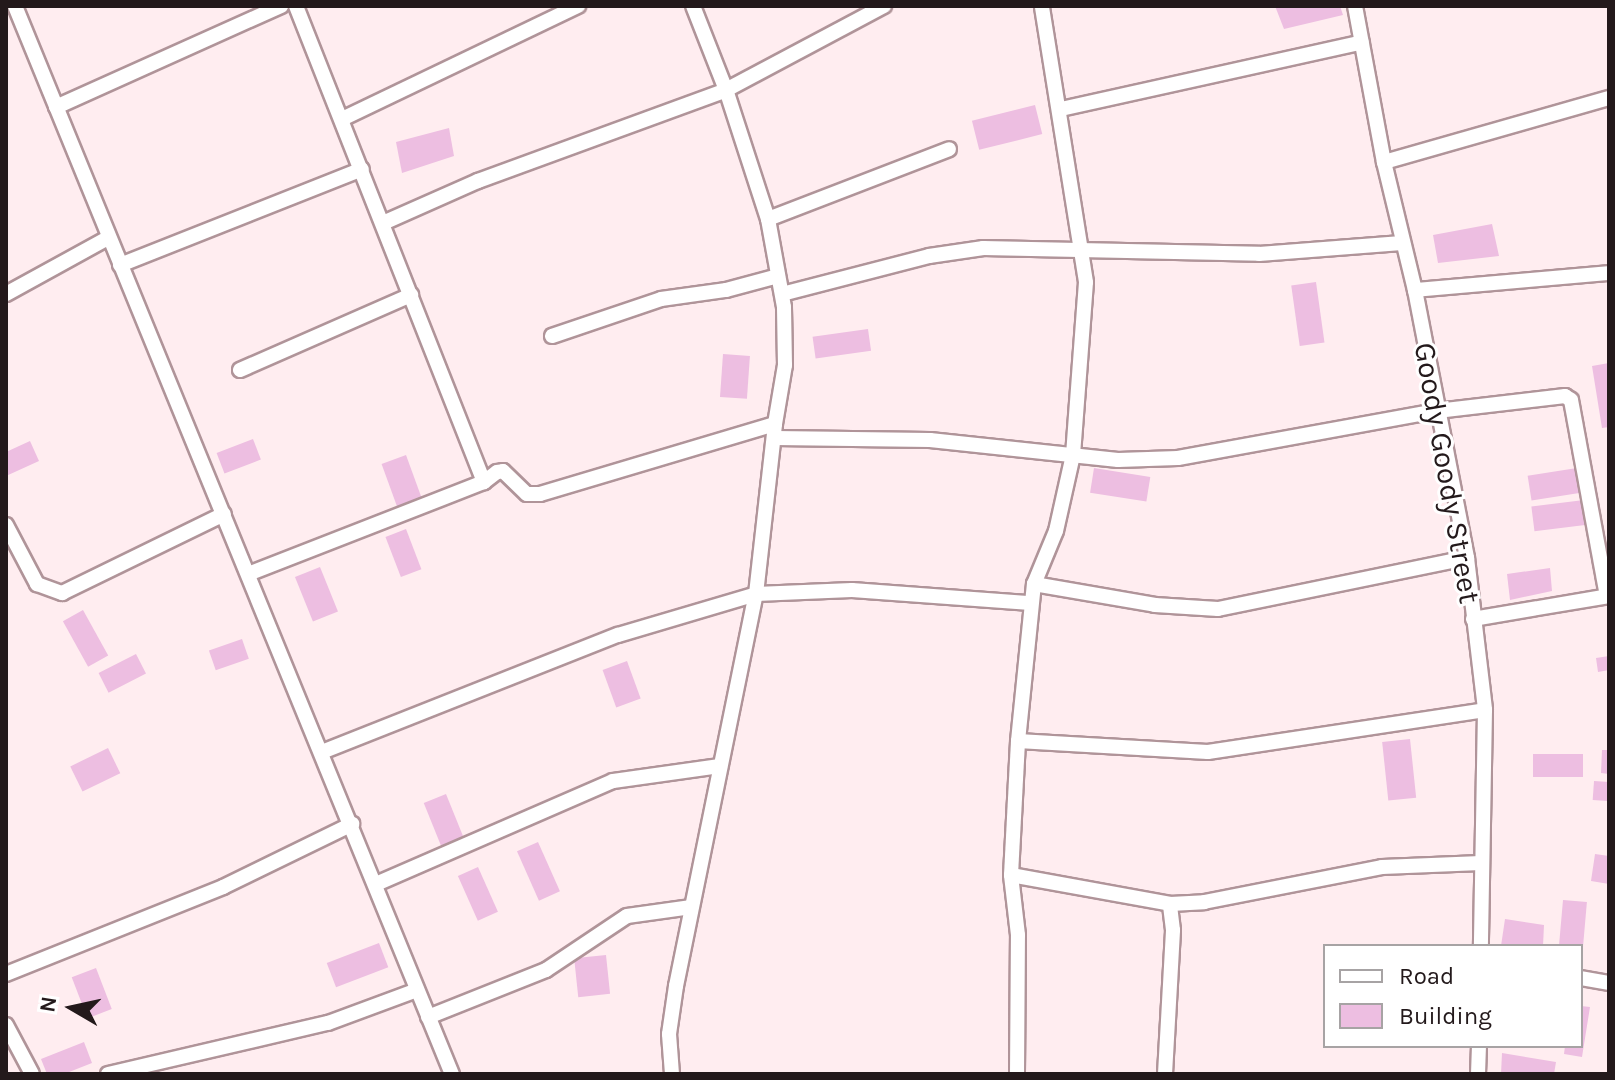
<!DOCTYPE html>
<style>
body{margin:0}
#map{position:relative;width:1615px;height:1080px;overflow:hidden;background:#ffedf0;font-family:Karla,sans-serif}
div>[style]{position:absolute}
.building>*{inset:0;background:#edbee1;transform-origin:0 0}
.roads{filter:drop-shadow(2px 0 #b09499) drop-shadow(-2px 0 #b09499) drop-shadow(0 2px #b09499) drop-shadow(0 -2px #b09499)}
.minor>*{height:14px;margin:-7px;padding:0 7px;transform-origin:7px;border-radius:7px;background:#fff}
span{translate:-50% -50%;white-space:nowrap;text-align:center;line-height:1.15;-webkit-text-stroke:6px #fff;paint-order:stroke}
.street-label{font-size:30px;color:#23191b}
.frame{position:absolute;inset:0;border:8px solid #23191b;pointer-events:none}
.legend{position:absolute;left:1323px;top:944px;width:260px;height:104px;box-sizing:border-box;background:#fff;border:2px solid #a7a3a4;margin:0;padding:10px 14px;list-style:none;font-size:24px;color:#23191b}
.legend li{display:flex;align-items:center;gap:16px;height:40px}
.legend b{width:40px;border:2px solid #a7a3a4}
.north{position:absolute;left:32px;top:968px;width:80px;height:80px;-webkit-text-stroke:6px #fff;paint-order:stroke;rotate:279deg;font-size:22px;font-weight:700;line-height:32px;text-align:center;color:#23191b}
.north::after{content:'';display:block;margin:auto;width:28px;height:36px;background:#23191b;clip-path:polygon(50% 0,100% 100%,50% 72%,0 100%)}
</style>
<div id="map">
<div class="building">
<i style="clip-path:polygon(1275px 6px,1340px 6px,1343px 15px,1284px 29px)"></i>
<i style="left:1035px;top:105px;width:30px;height:65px;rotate:76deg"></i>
<i style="clip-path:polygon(449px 128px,454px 156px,402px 173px,396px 142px)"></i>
<i style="clip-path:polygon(1492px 224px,1499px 256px,1438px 263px,1433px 235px)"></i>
<i style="left:1316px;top:282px;width:61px;height:25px;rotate:82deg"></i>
<i style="left:868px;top:329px;width:22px;height:56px;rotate:82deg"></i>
<i style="left:723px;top:354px;width:27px;height:43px;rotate:4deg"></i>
<i style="clip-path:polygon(1609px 363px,1609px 427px,1602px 428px,1592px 366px)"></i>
<i style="left:253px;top:439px;width:22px;height:39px;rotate:69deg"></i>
<i style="clip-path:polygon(30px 441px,39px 461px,6px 476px,6px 452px)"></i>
<i style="left:406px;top:455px;width:49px;height:26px;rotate:70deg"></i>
<i style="left:1094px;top:468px;width:57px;height:25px;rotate:9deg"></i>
<i style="left:1577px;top:468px;width:25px;height:50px;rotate:81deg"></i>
<i style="left:1584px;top:500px;width:25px;height:53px;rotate:83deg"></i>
<i style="left:406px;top:529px;width:43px;height:22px;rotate:69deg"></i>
<i style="left:320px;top:567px;width:48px;height:27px;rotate:68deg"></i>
<i style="clip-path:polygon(1550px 568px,1552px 591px,1510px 600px,1507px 574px)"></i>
<i style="left:83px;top:610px;width:52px;height:23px;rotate:61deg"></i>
<i style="left:242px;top:639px;width:21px;height:35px;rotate:71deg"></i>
<i style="left:136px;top:654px;width:22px;height:42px;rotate:63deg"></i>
<i style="clip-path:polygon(1609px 656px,1609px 670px,1598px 672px,1596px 658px)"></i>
<i style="left:627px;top:661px;width:40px;height:26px;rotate:70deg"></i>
<i style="left:1410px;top:739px;width:59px;height:28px;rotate:84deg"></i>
<i style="left:108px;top:748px;width:28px;height:42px;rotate:64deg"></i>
<i style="clip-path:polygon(1602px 750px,1609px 750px,1609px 774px,1601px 773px)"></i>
<i style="left:1533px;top:754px;width:50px;height:23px"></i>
<i style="left:1594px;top:781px;width:15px;height:19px;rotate:4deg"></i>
<i style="left:446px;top:794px;width:51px;height:24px;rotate:68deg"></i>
<i style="left:538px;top:842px;width:54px;height:23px;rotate:66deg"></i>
<i style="clip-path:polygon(1595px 854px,1609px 856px,1609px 884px,1591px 881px)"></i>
<i style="left:478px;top:867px;width:49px;height:22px;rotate:66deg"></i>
<i style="left:1563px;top:900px;width:24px;height:46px;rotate:5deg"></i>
<i style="clip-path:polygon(1505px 919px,1544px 925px,1543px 946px,1501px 946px)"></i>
<i style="left:379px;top:943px;width:26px;height:56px;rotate:69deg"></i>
<i style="left:606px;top:955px;width:39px;height:32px;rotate:84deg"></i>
<i style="left:96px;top:968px;width:44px;height:26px;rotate:69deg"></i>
<i style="clip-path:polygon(1581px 1006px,1590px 1007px,1582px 1057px,1564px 1054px,1565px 1046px,1581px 1046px)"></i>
<i style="clip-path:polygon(84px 1042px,92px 1063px,64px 1074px,47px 1074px,41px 1059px)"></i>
<i style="clip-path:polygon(1502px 1053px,1556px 1062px,1554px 1074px,1501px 1074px)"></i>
</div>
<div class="roads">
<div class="minor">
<i style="left:15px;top:6px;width:1154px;rotate:67.75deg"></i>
<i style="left:296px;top:6px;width:512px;rotate:68.45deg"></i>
<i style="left:1355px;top:6px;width:159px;rotate:79.5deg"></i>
<i style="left:1384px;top:162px;width:132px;rotate:76.4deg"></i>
<i style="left:1415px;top:290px;width:273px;rotate:79deg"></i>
<i style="left:1467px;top:558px;width:153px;rotate:83.2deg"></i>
<i style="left:1485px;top:710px;width:236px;rotate:91deg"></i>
<i style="left:56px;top:107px;width:247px;rotate:-24.2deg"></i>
<i style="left:1061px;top:109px;width:308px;rotate:-12.5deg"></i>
<i style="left:342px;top:119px;width:262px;rotate:-25.6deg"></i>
<i style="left:1384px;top:162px;width:234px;rotate:-15.9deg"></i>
<i style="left:768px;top:219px;width:194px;rotate:-21.1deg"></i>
<i style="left:383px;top:223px;width:104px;rotate:-23.9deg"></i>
<i style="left:478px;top:181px;width:264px;rotate:-20.1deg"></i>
<i style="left:726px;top:90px;width:179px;rotate:-28deg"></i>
<i style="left:120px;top:265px;width:260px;rotate:-21.6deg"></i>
<i style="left:1415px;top:290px;width:195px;rotate:-5deg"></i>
<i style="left:6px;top:294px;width:116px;rotate:-28.8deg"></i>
<i style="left:782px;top:294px;width:152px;rotate:-14.5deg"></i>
<i style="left:929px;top:256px;width:55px;rotate:-8.4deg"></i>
<i style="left:983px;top:248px;width:276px;rotate:1.2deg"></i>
<i style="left:1259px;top:254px;width:143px;rotate:-4.4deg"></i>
<i style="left:552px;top:336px;width:115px;rotate:-18.7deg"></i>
<i style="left:661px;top:299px;width:66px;rotate:-7.9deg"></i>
<i style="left:726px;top:290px;width:54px;rotate:-15.1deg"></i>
<i style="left:240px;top:370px;width:187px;rotate:-23.7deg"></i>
<i style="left:775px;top:438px;width:155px;rotate:0.7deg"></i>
<i style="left:930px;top:440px;width:189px;rotate:6.1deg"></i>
<i style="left:1118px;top:460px;width:60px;rotate:-1.9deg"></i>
<i style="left:1178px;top:458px;width:263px;rotate:-10.3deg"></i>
<i style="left:1437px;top:411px;width:129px;rotate:-6.7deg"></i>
<i style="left:1565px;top:396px;width:7px;rotate:34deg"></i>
<i style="left:1571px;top:400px;width:199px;rotate:79.6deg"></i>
<i style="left:6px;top:525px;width:67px;rotate:62.3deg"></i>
<i style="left:37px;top:584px;width:27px;rotate:20deg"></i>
<i style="left:62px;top:593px;width:180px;rotate:-26deg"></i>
<i style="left:248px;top:574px;width:253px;rotate:-21.3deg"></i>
<i style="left:484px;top:482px;width:16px;rotate:-38deg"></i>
<i style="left:497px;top:472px;width:6px;rotate:-9deg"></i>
<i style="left:503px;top:471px;width:33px;rotate:44deg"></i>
<i style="left:527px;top:494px;width:13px"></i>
<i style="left:540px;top:494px;width:245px;rotate:-16.6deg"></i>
<i style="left:1034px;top:584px;width:123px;rotate:9.8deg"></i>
<i style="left:1155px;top:605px;width:63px;rotate:3.6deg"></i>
<i style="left:1218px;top:609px;width:254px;rotate:-11.6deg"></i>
<i style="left:1473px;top:619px;width:138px;rotate:-9.6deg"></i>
<i style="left:1018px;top:741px;width:190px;rotate:3.3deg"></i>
<i style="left:1208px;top:752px;width:280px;rotate:-8.6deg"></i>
<i style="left:322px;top:752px;width:318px;rotate:-21.6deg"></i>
<i style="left:618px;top:635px;width:144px;rotate:-16.5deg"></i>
<i style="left:756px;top:594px;width:96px;rotate:-2.4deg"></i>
<i style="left:852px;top:590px;width:179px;rotate:4.2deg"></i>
<i style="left:1011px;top:875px;width:162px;rotate:10.3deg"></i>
<i style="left:1170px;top:904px;width:34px;rotate:-3deg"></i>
<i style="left:1204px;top:902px;width:181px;rotate:-11.1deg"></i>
<i style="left:1382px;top:867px;width:99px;rotate:-2.3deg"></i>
<i style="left:376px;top:884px;width:258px;rotate:-23.5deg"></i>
<i style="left:613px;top:781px;width:108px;rotate:-8deg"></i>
<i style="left:6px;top:974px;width:234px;rotate:-21.8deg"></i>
<i style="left:223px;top:887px;width:144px;rotate:-26deg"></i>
<i style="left:1581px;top:978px;width:28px;rotate:10deg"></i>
<i style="left:428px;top:1017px;width:127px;rotate:-21.7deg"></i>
<i style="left:546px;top:970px;width:97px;rotate:-33.7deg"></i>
<i style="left:627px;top:916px;width:65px;rotate:-8deg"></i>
<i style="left:6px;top:1025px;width:55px;rotate:62deg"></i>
<i style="left:108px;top:1074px;width:226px;rotate:-13.1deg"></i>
<i style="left:328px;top:1023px;width:95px;rotate:-20.3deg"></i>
<i style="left:672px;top:1074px;width:40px;rotate:-94.3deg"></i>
<i style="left:669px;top:1034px;width:49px;rotate:-81.7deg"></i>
<i style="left:676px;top:986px;width:400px;rotate:-78.5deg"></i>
<i style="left:756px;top:594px;width:171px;rotate:-83.6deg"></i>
<i style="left:775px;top:424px;width:60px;rotate:-80.4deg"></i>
<i style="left:785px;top:365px;width:58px;rotate:-91deg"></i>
<i style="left:784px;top:307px;width:89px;rotate:-100.3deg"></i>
<i style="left:768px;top:219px;width:136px;rotate:-108deg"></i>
<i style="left:726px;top:90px;width:90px;rotate:-111.4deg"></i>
<i style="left:1017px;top:1074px;width:139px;rotate:-89.6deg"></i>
<i style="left:1018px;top:935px;width:60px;rotate:-96.7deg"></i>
<i style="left:1011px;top:875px;width:134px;rotate:-87deg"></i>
<i style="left:1018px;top:741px;width:158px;rotate:-84.2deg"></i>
<i style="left:1034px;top:584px;width:57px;rotate:-67.5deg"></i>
<i style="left:1056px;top:531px;width:78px;rotate:-77.4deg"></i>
<i style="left:1073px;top:455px;width:173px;rotate:-85.7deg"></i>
<i style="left:1086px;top:282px;width:279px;rotate:-99.1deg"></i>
<i style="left:1165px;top:1074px;width:144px;rotate:-86.8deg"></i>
<i style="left:1173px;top:930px;width:26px;rotate:-97deg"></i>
<i style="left:1478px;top:1074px;width:28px;rotate:-88deg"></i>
</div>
</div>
<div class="street-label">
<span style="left:1447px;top:473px;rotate:80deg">Goody Goody Street</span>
</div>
<div class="frame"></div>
<ul class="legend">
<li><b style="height:10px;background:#fff"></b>Road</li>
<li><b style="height:22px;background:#edbee1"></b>Building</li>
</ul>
<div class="north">N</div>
</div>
